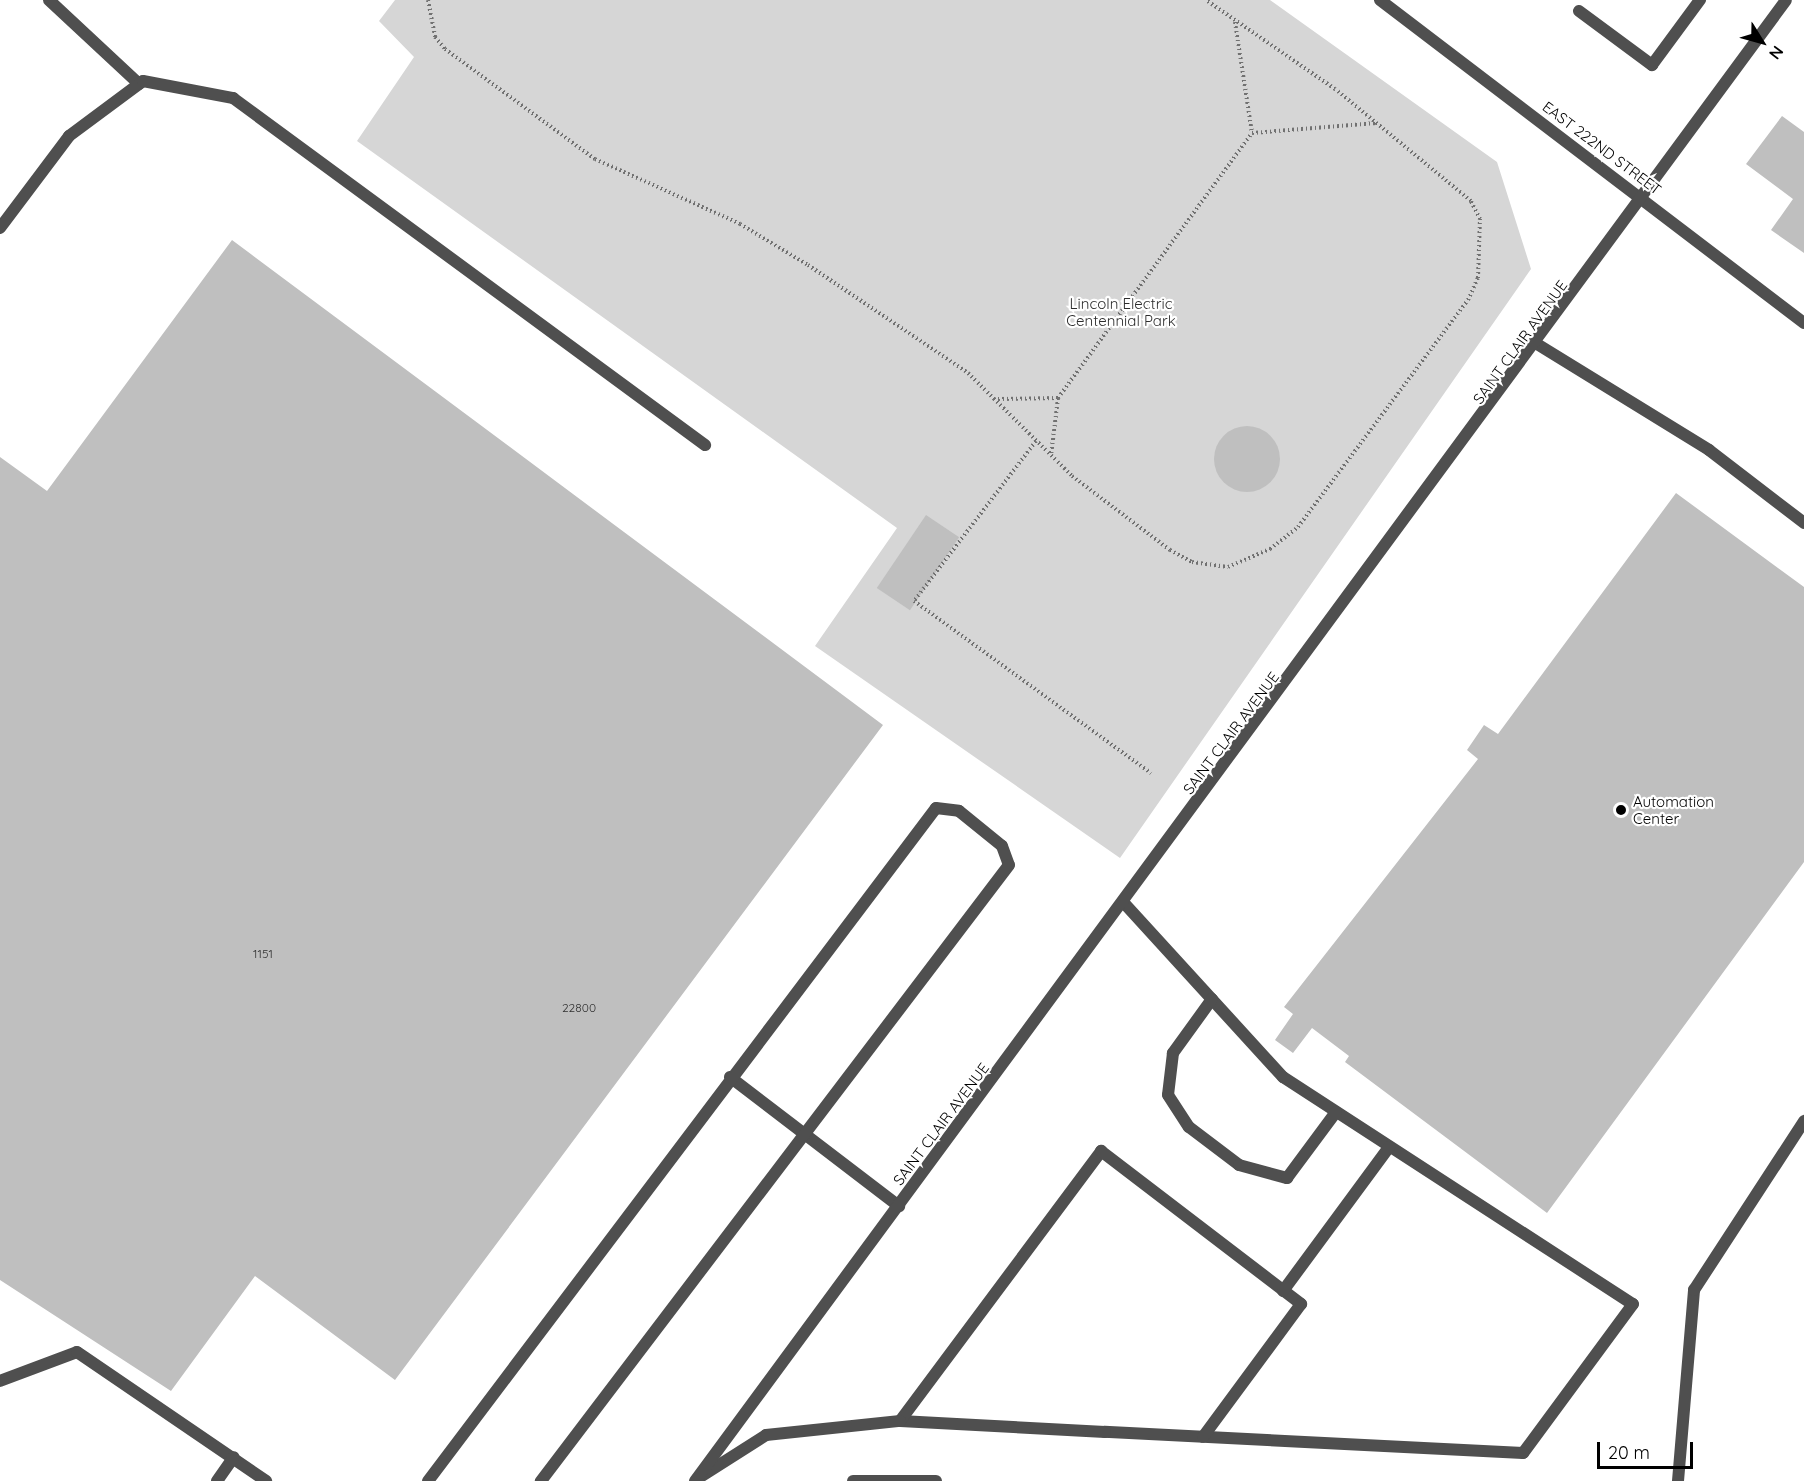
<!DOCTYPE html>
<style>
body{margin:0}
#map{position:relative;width:1804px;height:1481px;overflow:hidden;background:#fff;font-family:Quicksand,sans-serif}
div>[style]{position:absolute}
.green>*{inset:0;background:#d6d6d6}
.building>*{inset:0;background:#bfbfbf;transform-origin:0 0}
.round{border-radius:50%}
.path>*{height:4px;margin-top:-2px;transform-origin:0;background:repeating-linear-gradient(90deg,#717171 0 1.5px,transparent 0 4.5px)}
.service>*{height:12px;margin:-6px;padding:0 6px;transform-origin:6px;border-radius:6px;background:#4f4f4f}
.tertiary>*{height:12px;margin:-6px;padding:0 6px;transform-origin:6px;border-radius:6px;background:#4f4f4f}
.dots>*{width:16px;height:16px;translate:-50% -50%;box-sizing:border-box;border:3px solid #fff;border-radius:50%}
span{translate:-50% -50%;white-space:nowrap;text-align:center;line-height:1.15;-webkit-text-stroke:4.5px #fff;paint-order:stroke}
.number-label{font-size:12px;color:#303030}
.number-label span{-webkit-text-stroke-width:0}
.street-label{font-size:15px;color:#000}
.park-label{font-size:15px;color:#2d2d2d}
.poi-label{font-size:15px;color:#000}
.left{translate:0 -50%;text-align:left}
.north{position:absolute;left:1732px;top:12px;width:60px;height:60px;-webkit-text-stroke:4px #fff;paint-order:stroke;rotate:127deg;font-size:16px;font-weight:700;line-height:24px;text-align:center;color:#000}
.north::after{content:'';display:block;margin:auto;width:21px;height:27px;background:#000;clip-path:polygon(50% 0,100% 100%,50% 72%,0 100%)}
.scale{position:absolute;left:1597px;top:1442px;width:96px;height:27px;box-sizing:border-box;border:3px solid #000;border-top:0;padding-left:8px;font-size:18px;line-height:21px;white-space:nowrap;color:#000;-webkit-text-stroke:4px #fff;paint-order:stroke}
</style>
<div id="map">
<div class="green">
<i style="clip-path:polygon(395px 0,1270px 0,1497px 162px,1531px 269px,1120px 858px,815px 646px,897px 528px,357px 141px,414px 57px,379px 21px)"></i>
</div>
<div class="building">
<i style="clip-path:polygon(1782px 116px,1804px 132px,1804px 253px,1771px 230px,1793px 199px,1746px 164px)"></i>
<i style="clip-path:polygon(232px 240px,883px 725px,395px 1380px,255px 1276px,171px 1391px,0 1280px,0 457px,47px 491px)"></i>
<i class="round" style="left:1214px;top:426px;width:66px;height:66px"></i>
<i style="clip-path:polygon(1676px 493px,1804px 587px,1804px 862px,1547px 1213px,1345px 1062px,1349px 1056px,1312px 1028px,1293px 1053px,1275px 1040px,1293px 1014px,1284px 1007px,1478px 759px,1467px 750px,1484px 725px,1498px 734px)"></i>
<i style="left:926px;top:515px;width:40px;height:88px;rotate:34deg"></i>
</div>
<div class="path">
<i style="left:428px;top:0;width:38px;rotate:79deg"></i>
<i style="left:435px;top:37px;width:16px;rotate:50deg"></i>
<i style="left:445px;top:49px;width:186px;rotate:36.3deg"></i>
<i style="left:595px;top:159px;width:159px;rotate:24.1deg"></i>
<i style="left:740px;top:224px;width:79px;rotate:31.1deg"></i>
<i style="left:808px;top:265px;width:193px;rotate:34deg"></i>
<i style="left:968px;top:373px;width:146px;rotate:44.7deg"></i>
<i style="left:1072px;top:476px;width:123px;rotate:37.1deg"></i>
<i style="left:1170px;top:550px;width:25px;rotate:29deg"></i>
<i style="left:1192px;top:562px;width:36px;rotate:8deg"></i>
<i style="left:1228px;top:567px;width:46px;rotate:-23.2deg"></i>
<i style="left:1270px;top:549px;width:36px;rotate:-38deg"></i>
<i style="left:1298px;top:527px;width:284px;rotate:-53.2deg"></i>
<i style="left:1468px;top:300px;width:24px;rotate:-66deg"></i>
<i style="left:1478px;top:278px;width:59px;rotate:-88.1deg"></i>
<i style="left:1480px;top:219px;width:20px;rotate:-117deg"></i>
<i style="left:1471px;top:201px;width:176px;rotate:-140.5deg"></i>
<i style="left:1335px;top:89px;width:157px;rotate:-145.4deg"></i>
<i style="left:1235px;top:22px;width:112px;rotate:81.3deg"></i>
<i style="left:1252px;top:133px;width:125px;rotate:-4.6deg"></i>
<i style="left:1058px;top:398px;width:328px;rotate:-53.8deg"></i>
<i style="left:998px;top:399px;width:60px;rotate:-1deg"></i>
<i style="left:1058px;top:398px;width:58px;rotate:96.9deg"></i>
<i style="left:1036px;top:441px;width:201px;rotate:127.3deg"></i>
<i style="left:914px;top:601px;width:293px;rotate:36deg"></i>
</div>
<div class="service">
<i style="left:49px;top:0;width:123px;rotate:43deg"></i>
<i style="left:1579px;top:11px;width:91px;rotate:36.5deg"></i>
<i style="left:1652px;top:65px;width:81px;rotate:-53.6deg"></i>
<i style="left:0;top:228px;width:115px;rotate:-53.1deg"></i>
<i style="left:69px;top:136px;width:92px;rotate:-36.6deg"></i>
<i style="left:143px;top:81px;width:92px;rotate:10.7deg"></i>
<i style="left:233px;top:98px;width:586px;rotate:36.32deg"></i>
<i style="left:1537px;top:344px;width:202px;rotate:31.6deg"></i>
<i style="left:1709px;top:450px;width:120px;rotate:37.5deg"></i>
<i style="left:1124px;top:903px;width:236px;rotate:47.6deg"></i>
<i style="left:1283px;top:1077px;width:417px;rotate:33deg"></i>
<i style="left:1633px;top:1304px;width:185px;rotate:126.4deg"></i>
<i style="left:1523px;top:1453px;width:419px;rotate:-177.1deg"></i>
<i style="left:1105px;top:1432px;width:205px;rotate:-176.9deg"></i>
<i style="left:900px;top:1421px;width:337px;rotate:-53.3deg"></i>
<i style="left:1101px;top:1151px;width:252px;rotate:37.4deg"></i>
<i style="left:1301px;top:1304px;width:165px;rotate:126.4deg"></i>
<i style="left:1212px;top:999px;width:67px;rotate:125.8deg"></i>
<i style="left:1173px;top:1053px;width:42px;rotate:96.8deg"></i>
<i style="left:1168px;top:1095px;width:38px;rotate:57deg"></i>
<i style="left:1189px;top:1127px;width:63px;rotate:37.2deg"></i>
<i style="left:1239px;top:1165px;width:50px;rotate:15.2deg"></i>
<i style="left:1287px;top:1178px;width:82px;rotate:-53.4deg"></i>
<i style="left:730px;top:1077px;width:213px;rotate:37.4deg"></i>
<i style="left:1283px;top:1291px;width:179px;rotate:-53.6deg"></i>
<i style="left:0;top:1381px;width:82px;rotate:-20.6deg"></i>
<i style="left:77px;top:1352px;width:229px;rotate:34.3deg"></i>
<i style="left:697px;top:1479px;width:82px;rotate:-32.5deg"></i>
<i style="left:766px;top:1435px;width:135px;rotate:-6deg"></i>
<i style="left:217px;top:1481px;width:29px;rotate:-55deg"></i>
<i style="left:428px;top:1481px;width:843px;rotate:-52.95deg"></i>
<i style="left:936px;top:808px;width:23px;rotate:7deg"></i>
<i style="left:959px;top:811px;width:55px;rotate:39.1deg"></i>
<i style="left:1002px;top:846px;width:20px;rotate:70deg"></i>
<i style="left:1009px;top:865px;width:774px;rotate:127.23deg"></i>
<i style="left:853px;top:1481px;width:83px"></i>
<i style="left:1678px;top:1481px;width:192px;rotate:-85.2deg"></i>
<i style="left:1694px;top:1290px;width:202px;rotate:-56.9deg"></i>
</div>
<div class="tertiary">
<i style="left:1380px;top:0;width:533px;rotate:37.3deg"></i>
<i style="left:695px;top:1481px;width:1839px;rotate:-53.62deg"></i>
</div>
<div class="dots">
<i style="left:1621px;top:810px;background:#000"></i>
</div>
<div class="number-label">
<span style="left:263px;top:954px">1151</span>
<span style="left:579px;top:1008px">22800</span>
</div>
<div class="street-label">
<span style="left:1602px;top:148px;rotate:37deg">EAST 222ND STREET</span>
<span style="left:1520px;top:342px;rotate:-54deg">SAINT CLAIR AVENUE</span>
<span style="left:1231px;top:733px;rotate:-53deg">SAINT CLAIR AVENUE</span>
<span style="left:941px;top:1124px;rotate:-53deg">SAINT CLAIR AVENUE</span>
</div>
<div class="park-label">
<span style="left:1121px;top:312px">Lincoln Electric<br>Centennial Park</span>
</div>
<div class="poi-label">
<span class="left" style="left:1633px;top:810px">Automation<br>Center</span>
</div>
<div class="north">N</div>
<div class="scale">20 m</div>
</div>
